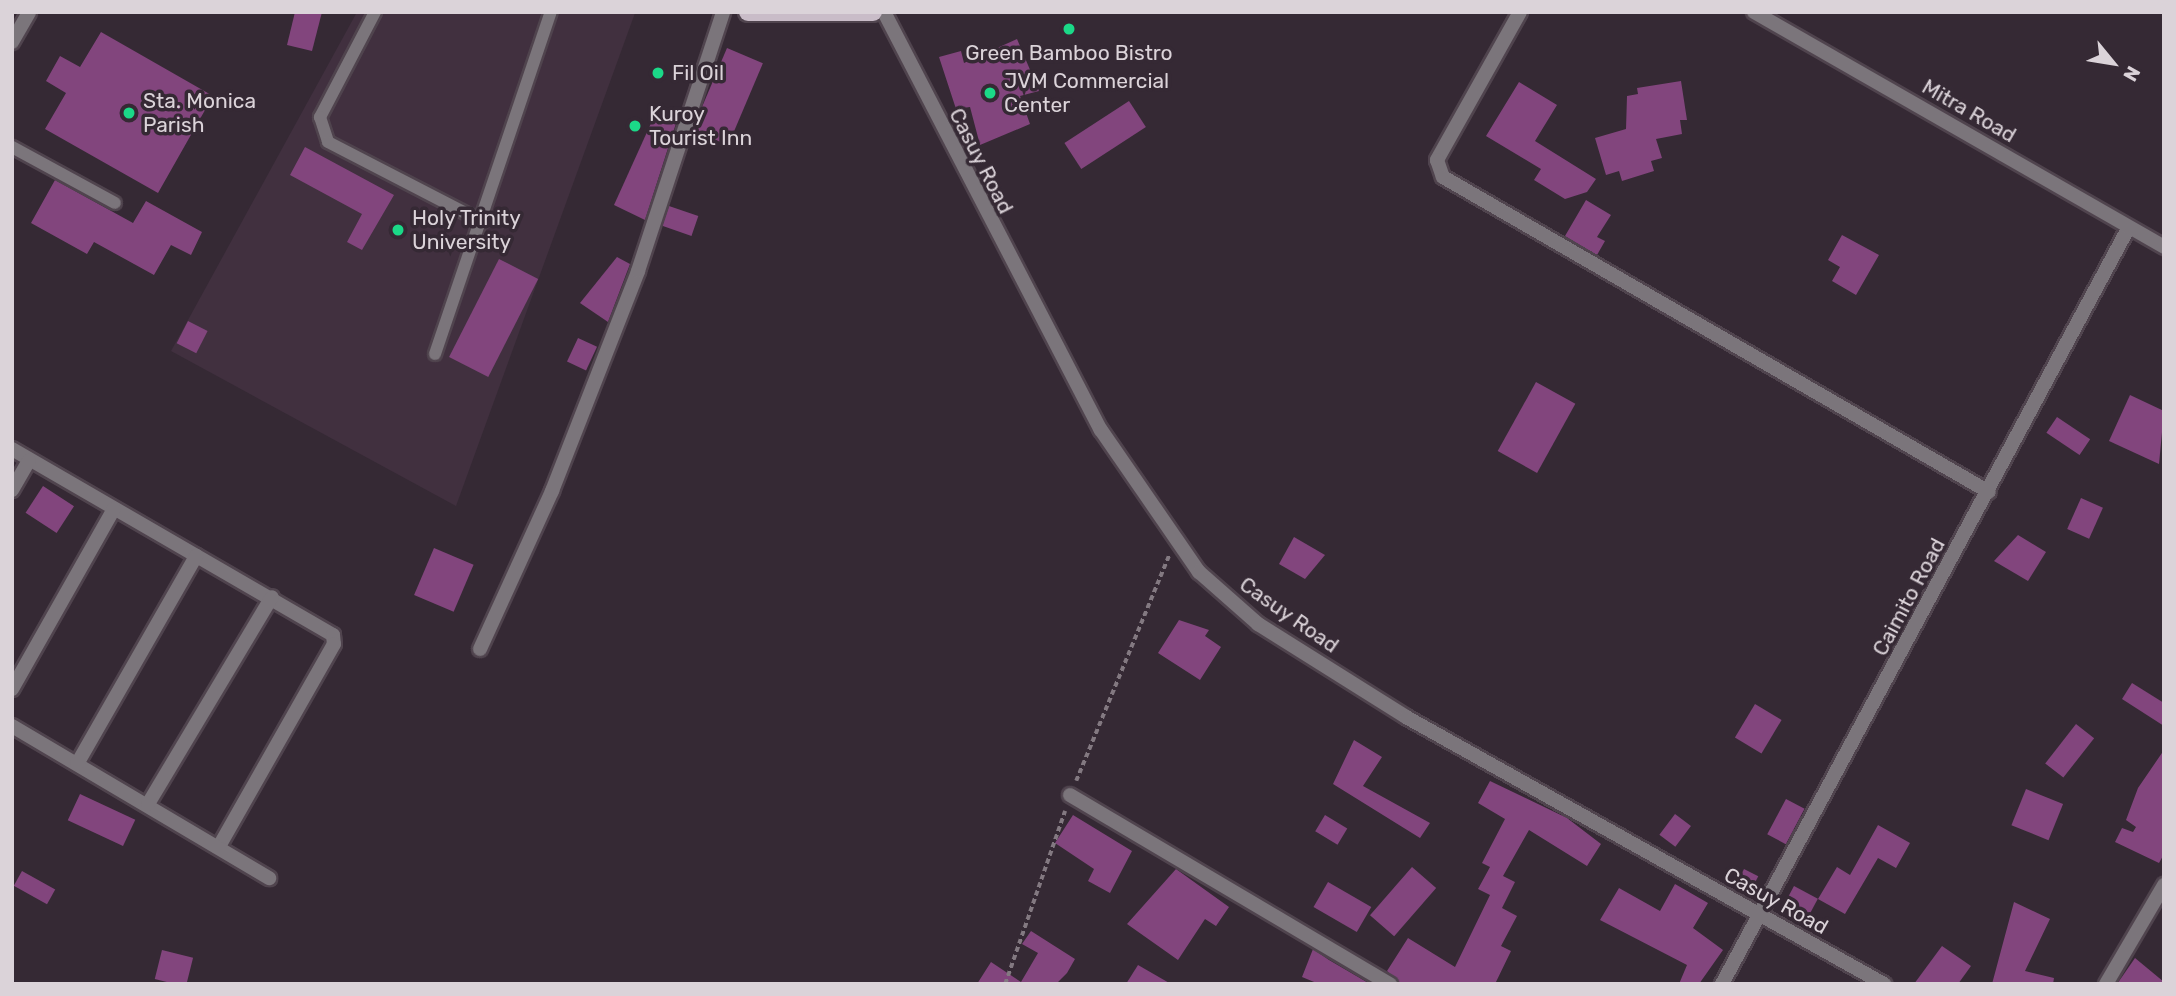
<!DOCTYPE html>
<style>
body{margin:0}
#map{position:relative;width:2176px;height:996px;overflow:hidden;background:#352934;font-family:Rubik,sans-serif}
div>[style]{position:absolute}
.built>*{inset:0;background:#41303f}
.building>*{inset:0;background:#82457d;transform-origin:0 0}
.path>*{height:3.5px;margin-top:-1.75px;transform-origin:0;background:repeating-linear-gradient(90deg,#837981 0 5px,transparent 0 8.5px)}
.roads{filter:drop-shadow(2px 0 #50444e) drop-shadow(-2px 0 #50444e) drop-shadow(0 2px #50444e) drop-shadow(0 -2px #50444e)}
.service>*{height:12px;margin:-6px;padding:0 6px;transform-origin:6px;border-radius:6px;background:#7b757b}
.minor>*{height:14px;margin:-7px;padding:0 7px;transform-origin:7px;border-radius:7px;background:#7b757b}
.tertiary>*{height:14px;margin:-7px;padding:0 7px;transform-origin:7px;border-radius:7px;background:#7b757b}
.primary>*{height:18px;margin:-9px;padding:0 9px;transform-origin:9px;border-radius:9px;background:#c9bcc8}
.dots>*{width:19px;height:19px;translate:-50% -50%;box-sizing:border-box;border:4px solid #352934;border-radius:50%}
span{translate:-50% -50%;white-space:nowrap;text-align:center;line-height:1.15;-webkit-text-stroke:7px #352934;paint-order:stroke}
.poi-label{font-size:21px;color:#dbd3d9}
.left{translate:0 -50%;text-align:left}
.street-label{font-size:21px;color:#dbd3d9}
.frame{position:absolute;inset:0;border:14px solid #dbd3d9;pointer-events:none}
.north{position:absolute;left:2078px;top:28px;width:70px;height:70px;-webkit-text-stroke:5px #352934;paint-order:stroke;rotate:120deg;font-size:19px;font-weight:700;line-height:28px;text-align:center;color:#dbd3d9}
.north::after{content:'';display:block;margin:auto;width:24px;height:32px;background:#dbd3d9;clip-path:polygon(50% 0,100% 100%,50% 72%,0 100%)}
</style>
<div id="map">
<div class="built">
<i style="clip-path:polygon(357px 12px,635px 13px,456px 506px,171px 351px)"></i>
</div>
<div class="building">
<i style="clip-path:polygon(295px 12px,322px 12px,312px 51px,287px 45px)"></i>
<i style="clip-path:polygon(101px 32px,213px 96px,158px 193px,45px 129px,66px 93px,46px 81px,60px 56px,80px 67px)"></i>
<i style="clip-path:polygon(1017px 39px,1039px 91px,1020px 96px,1030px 124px,980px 145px,970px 107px,956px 109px,939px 57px,961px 51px,964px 63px)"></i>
<i style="left:727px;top:48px;width:39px;height:89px;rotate:23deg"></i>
<i style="clip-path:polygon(1681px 81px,1687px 120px,1680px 120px,1682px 134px,1656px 139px,1662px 158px,1651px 161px,1654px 171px,1622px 181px,1619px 171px,1606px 175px,1595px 138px,1626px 129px,1627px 96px,1638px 94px,1637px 88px)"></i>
<i style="clip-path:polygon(1519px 82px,1557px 105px,1535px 141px,1596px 179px,1587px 192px,1565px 199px,1534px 180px,1541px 169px,1486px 136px)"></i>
<i style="left:1129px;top:101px;width:31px;height:77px;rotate:57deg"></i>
<i style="clip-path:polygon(657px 110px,678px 117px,645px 220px,614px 205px)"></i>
<i style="clip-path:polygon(305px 147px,394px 195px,362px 250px,347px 242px,362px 214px,290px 175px)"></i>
<i style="clip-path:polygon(55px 180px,133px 223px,146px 201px,202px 232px,191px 255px,171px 245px,154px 275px,94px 242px,87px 254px,31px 223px)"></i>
<i style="clip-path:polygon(1586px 200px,1611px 215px,1597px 237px,1605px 241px,1597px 255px,1565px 236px)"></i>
<i style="left:669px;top:206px;width:31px;height:21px;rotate:19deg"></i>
<i style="clip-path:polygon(1842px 235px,1879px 255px,1856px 295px,1832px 281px,1840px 267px,1828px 260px)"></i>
<i style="clip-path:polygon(617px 257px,630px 264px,608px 322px,580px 303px)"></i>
<i style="left:499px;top:259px;width:44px;height:110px;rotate:27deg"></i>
<i style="left:188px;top:321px;width:22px;height:25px;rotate:27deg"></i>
<i style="left:578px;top:338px;width:21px;height:26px;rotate:25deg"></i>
<i style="left:1536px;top:382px;width:45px;height:79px;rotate:29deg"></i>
<i style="clip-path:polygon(2130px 395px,2164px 411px,2159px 464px,2109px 441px)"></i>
<i style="left:2057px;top:417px;width:40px;height:19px;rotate:34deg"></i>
<i style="left:43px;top:486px;width:37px;height:32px;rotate:33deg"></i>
<i style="left:2081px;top:498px;width:24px;height:34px;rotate:24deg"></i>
<i style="clip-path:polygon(2018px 535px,2046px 552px,2028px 581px,1994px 561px)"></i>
<i style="clip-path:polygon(1294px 537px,1325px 555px,1305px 579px,1279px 564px)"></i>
<i style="left:434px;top:548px;width:43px;height:51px;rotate:23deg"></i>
<i style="clip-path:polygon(1179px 620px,1209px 630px,1205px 636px,1221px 647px,1200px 680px,1158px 653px)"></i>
<i style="clip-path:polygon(2132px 683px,2164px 703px,2164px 726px,2122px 699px)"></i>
<i style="left:1755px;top:704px;width:31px;height:39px;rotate:31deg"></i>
<i style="left:2076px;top:724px;width:23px;height:50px;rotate:38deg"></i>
<i style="clip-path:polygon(1354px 740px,1382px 757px,1363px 786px,1430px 823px,1420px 838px,1333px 784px)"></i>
<i style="clip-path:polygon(2164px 750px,2164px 854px,2159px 863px,2115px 842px,2122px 828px,2133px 832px,2136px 827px,2126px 820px,2138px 788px)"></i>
<i style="clip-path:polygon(1490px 781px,1567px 818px,1601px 844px,1587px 866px,1529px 830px,1503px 876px,1515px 882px,1502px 908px,1517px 916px,1501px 946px,1511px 951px,1495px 984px,1400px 984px,1387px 971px,1408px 938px,1455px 967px,1490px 895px,1478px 889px,1490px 867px,1482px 863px,1505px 819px,1478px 803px)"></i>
<i style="left:2026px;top:789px;width:40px;height:39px;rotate:22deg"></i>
<i style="left:80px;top:794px;width:61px;height:29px;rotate:25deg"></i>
<i style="left:1786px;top:799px;width:21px;height:40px;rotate:28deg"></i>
<i style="left:1675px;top:814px;width:20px;height:26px;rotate:37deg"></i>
<i style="clip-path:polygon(1073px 815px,1132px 851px,1110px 893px,1088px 881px,1094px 869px,1055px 843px)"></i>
<i style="left:1325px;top:815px;width:26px;height:19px;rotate:31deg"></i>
<i style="clip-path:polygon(1878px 825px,1910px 843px,1896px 868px,1878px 858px,1845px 914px,1818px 899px,1837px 867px,1850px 875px)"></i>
<i style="left:1412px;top:867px;width:32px;height:64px;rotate:41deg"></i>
<i style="clip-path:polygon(1176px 869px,1229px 907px,1216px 926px,1205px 919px,1178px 960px,1127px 924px)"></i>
<i style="left:1744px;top:869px;width:16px;height:22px;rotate:27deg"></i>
<i style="left:22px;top:871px;width:38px;height:17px;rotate:29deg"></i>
<i style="left:1328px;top:882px;width:50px;height:29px;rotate:30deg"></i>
<i style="clip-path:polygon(1675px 884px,1708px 903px,1693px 928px,1723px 950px,1699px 984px,1679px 984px,1687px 965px,1600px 920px,1619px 888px,1660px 911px)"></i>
<i style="left:1794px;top:886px;width:27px;height:29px;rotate:28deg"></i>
<i style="clip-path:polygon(2014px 902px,2050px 919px,2025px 971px,2054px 978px,2053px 984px,1992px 984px)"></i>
<i style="clip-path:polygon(1031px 931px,1075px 959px,1067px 973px,1056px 984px,977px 984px,991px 962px,1021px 982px,1038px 953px,1022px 944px)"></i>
<i style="clip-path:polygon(1942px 946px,1971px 966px,1958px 984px,1914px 984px)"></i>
<i style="clip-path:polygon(1313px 949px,1329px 960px,1370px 984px,1319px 984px,1302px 977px)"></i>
<i style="left:162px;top:950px;width:32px;height:30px;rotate:14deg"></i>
<i style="clip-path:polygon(2135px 958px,2164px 982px,2164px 984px,2117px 984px)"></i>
<i style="clip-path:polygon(1138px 965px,1171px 984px,1126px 984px)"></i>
</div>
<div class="path">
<i style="left:1076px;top:781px;width:244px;rotate:-67.6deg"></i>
<i style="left:1005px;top:984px;width:183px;rotate:-70.9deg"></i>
</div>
<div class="roads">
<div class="service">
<i style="left:375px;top:12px;width:119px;rotate:117.6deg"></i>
<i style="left:320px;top:117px;width:26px;rotate:72deg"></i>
<i style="left:328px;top:142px;width:174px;rotate:27.3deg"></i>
<i style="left:12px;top:147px;width:117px;rotate:28.5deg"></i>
<i style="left:435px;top:354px;width:361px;rotate:-71.3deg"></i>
</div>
<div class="minor">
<i style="left:1520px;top:12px;width:170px;rotate:119.3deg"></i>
<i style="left:1437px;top:160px;width:18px;rotate:71deg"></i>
<i style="left:1443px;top:177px;width:630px;rotate:29.98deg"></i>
<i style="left:12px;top:449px;width:371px;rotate:30.1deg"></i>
<i style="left:333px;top:635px;width:9px;rotate:84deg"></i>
<i style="left:334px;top:644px;width:231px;rotate:119.6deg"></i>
<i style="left:12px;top:490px;width:34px;rotate:-60deg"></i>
<i style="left:480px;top:649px;width:174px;rotate:-65.5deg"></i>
<i style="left:552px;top:491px;width:236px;rotate:-68.6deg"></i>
<i style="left:638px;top:271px;width:273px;rotate:-71.8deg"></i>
<i style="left:12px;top:689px;width:207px;rotate:-60.5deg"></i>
<i style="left:12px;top:726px;width:299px;rotate:30.6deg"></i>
<i style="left:77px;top:764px;width:240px;rotate:-60.2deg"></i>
<i style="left:1070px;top:795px;width:372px;rotate:30.6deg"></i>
<i style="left:148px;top:804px;width:241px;rotate:-59.1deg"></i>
<i style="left:1722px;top:984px;width:859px;rotate:-61.74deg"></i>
<i style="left:2106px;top:984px;width:115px;rotate:-59.6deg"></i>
</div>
<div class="tertiary">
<i style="left:884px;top:12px;width:471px;rotate:62.6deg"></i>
<i style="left:1101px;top:430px;width:173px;rotate:55.4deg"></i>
<i style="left:1199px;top:572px;width:79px;rotate:41.4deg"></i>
<i style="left:1258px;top:624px;width:175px;rotate:32.1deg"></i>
<i style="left:1406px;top:717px;width:548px;rotate:29.19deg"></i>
<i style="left:1754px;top:12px;width:473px;rotate:29.8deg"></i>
<i style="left:12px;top:42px;width:34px;rotate:-60deg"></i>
</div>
<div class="primary">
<i style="left:748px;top:12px;width:125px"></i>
</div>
</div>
<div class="dots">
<i style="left:1069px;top:29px;background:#1bd988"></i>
<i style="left:658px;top:73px;background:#1bd988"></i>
<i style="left:990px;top:93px;background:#1bd988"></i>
<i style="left:129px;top:113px;background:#1bd988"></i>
<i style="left:635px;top:126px;background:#1bd988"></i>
<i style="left:398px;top:230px;background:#1bd988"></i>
</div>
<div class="poi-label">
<span style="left:1069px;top:53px">Green Bamboo Bistro</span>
<span class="left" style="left:672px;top:73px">Fil Oil</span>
<span class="left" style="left:1004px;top:93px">JVM Commercial<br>Center</span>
<span class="left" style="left:143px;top:113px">Sta. Monica<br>Parish</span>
<span class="left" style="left:649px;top:126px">Kuroy<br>Tourist Inn</span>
<span class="left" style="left:412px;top:230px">Holy Trinity<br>University</span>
</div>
<div class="street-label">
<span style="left:1969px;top:111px;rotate:30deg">Mitra Road</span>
<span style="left:981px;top:161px;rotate:63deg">Casuy Road</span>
<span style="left:1909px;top:597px;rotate:-62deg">Caimito Road</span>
<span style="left:1289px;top:615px;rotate:35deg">Casuy Road</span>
<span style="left:1776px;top:901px;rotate:29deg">Casuy Road</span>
</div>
<div class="frame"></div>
<div class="north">N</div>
</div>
